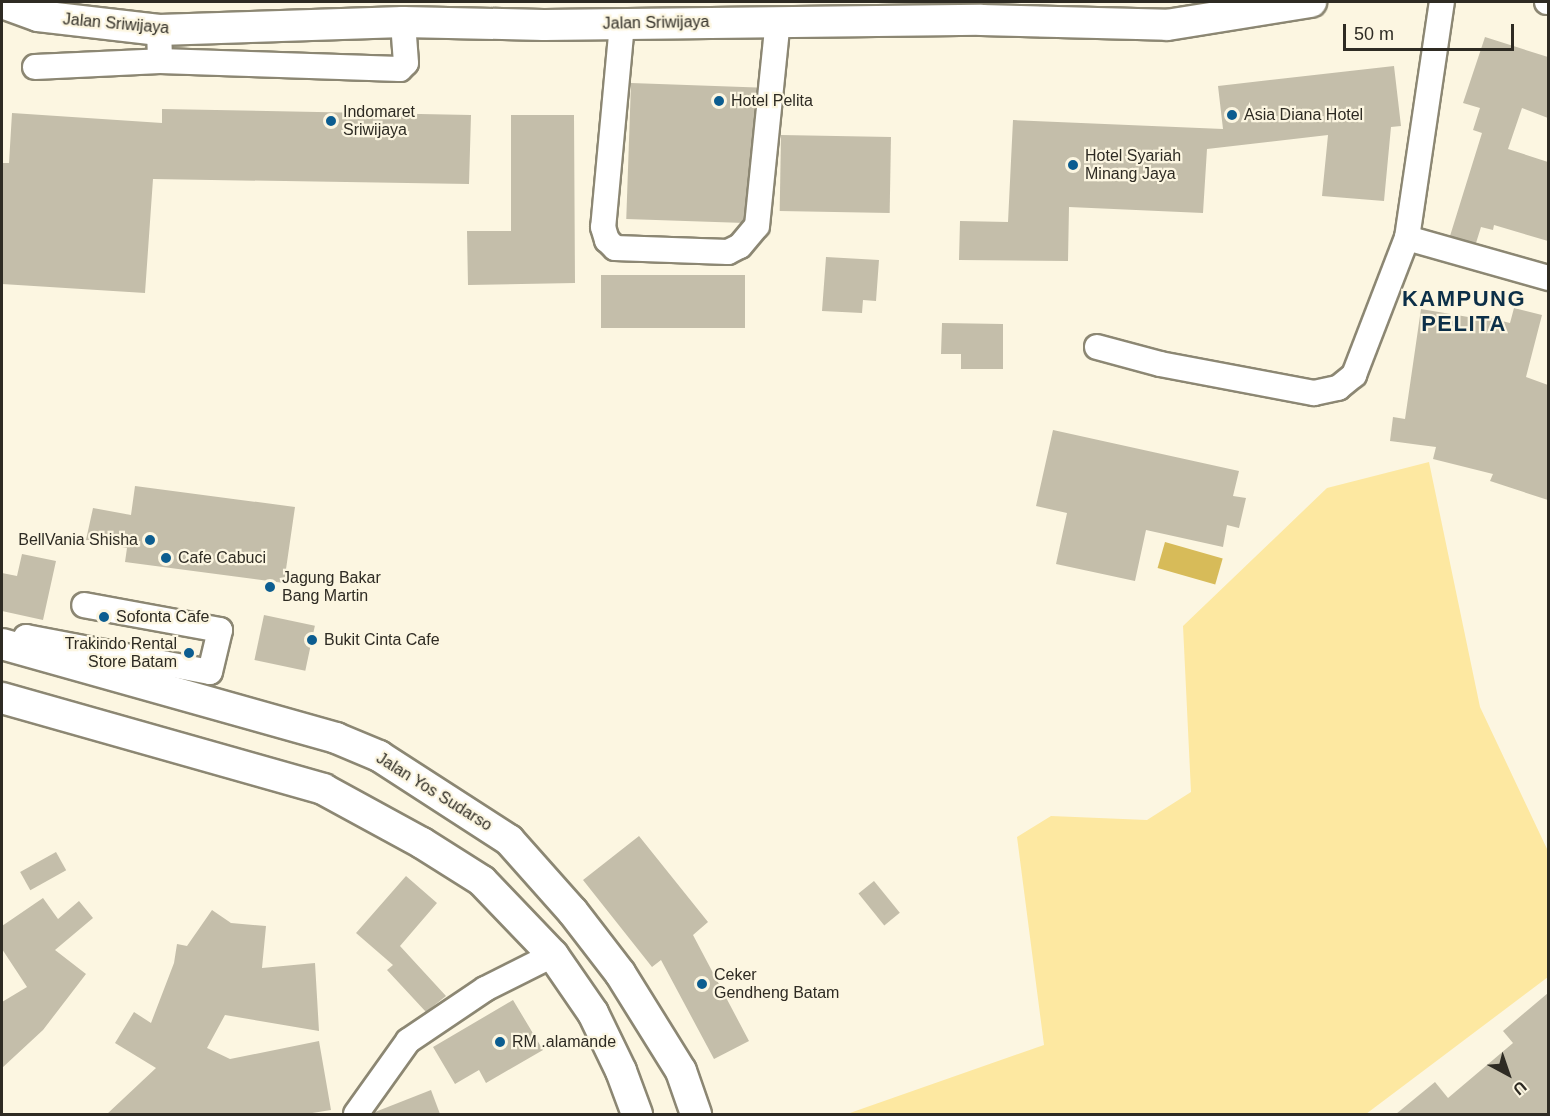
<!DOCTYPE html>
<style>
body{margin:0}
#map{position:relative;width:1550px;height:1116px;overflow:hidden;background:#fcf6e1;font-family:Arial,sans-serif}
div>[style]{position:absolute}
.green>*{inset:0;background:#fde8a1}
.water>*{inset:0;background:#d7bb59;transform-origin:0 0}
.building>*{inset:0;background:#c4beaa;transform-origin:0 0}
.roads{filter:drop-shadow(2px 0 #8c8773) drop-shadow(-2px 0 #8c8773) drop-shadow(0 2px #8c8773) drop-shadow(0 -2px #8c8773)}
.minor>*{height:24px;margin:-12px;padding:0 12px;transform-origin:12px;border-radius:12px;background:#fff}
.major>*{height:30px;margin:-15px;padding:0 15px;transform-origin:15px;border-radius:15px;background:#fff}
.dots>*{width:16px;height:16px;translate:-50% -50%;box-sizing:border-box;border:3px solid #fcf6e1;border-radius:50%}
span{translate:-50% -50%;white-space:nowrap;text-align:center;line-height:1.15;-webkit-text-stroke:4.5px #fcf6e1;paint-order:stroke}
.street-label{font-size:16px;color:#2e2b23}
.poi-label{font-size:16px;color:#2e2b23}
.left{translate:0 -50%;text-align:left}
.right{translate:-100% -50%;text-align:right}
.district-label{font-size:22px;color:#0c2f48;font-weight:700;letter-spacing:1.5px}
.frame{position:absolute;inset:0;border:3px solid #2e2b23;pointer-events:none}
.north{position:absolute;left:1478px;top:1044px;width:60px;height:60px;-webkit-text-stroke:4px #fcf6e1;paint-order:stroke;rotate:140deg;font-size:16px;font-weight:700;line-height:24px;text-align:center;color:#2e2b23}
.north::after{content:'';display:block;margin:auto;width:21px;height:27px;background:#2e2b23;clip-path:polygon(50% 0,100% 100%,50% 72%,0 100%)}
.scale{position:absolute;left:1343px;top:24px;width:171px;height:27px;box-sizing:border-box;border:3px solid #2e2b23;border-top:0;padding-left:8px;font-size:18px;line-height:21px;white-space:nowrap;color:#2e2b23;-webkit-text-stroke:4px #fcf6e1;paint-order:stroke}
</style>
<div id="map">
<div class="green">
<i style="clip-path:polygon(1429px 462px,1480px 707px,1548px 851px,1548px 977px,1366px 1114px,847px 1114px,1044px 1045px,1017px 837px,1051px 816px,1147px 820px,1191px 792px,1183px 626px,1327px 488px)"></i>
</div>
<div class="water">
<i style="left:1165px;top:542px;width:60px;height:27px;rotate:16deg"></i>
</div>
<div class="building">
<i style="clip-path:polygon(1485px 37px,1548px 57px,1548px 118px,1522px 108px,1508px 149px,1548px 162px,1548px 241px,1494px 225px,1493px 230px,1481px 227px,1476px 243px,1450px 236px,1482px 133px,1473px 130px,1480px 108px,1463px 103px)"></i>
<i style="clip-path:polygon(1394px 66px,1401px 126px,1391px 127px,1384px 201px,1322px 196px,1328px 135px,1207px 149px,1203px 213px,1069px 207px,1068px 261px,959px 260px,960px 221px,1008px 222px,1013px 120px,1223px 129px,1218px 86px)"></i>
<i style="left:631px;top:83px;width:126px;height:136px;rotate:2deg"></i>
<i style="clip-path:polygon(162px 109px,471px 115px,469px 184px,153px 179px,145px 293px,2px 284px,2px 163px,9px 163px,12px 113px,162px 123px)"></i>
<i style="clip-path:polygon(511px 115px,574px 115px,575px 283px,468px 285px,467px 231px,511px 231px)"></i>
<i style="left:781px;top:135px;width:110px;height:76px;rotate:1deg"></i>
<i style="clip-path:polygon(826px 257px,879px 260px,876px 301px,863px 300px,862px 313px,822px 311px)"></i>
<i style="left:745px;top:275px;width:53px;height:144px;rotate:90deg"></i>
<i style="clip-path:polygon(1514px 308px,1542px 315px,1526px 377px,1548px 385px,1548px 500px,1490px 481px,1493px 474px,1433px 459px,1436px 447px,1390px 441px,1393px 417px,1405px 419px,1421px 309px,1486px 320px,1486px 317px,1510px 323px)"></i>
<i style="clip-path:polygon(942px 323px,1003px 324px,1003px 369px,961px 369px,961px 354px,941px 354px)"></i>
<i style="clip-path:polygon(1053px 430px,1239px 471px,1233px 496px,1246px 498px,1239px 528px,1227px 525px,1223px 547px,1146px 530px,1135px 581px,1056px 564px,1067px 513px,1036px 506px)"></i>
<i style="clip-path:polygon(135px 486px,295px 507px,284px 583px,125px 562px,127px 548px,86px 540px,93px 508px,131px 515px)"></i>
<i style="clip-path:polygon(22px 554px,56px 561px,43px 620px,2px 611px,2px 573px,17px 576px)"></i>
<i style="left:264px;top:615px;width:52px;height:46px;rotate:12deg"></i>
<i style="clip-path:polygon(639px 836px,708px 922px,693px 935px,749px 1041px,714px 1059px,661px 960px,652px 967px,583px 880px)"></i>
<i style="left:56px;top:852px;width:21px;height:41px;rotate:61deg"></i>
<i style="clip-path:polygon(406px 876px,437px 903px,400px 946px,446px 996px,426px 1012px,387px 970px,393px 965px,356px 933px)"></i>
<i style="left:874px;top:881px;width:41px;height:20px;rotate:51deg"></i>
<i style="clip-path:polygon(43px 898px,58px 919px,79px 901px,93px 918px,55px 950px,86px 974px,43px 1030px,2px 1068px,2px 1002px,27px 987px,2px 949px,2px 926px)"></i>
<i style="clip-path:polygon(212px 910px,231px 923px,266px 926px,262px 968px,315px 963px,319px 1031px,225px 1015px,207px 1048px,230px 1059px,319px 1041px,331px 1110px,306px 1114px,107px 1114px,156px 1068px,115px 1043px,134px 1012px,151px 1023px,174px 963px,177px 944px,187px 946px)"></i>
<i style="clip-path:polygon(1548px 993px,1548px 1114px,1396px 1114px,1435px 1082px,1448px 1098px,1513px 1043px,1503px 1031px)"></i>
<i style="clip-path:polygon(513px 1000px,543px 1050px,486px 1083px,479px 1070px,455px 1084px,433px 1047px)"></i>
<i style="clip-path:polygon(431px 1090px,440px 1114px,373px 1114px,375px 1112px)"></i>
</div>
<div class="roads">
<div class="minor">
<i style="left:1547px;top:2px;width:1px"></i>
<i style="left:622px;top:24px;width:204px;rotate:95.3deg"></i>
<i style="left:603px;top:227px;width:14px;rotate:73deg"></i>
<i style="left:607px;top:240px;width:11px;rotate:45deg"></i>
<i style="left:615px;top:248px;width:113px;rotate:2deg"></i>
<i style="left:728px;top:252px;width:13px;rotate:-27deg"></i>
<i style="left:740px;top:246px;width:26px;rotate:-50deg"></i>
<i style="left:757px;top:226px;width:206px;rotate:-84.2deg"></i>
<i style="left:159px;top:30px;width:31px;rotate:88deg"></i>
<i style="left:160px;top:61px;width:240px;rotate:1.9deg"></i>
<i style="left:400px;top:69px;width:8px;rotate:-45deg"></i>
<i style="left:406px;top:63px;width:41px;rotate:-94.2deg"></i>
<i style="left:35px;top:67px;width:125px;rotate:-2.7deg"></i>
<i style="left:1407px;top:238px;width:147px;rotate:15.8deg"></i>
<i style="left:1097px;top:347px;width:65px;rotate:15.1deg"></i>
<i style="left:1160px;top:364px;width:157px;rotate:10.7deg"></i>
<i style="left:1314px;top:393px;width:25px;rotate:-12deg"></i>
<i style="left:1338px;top:388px;width:21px;rotate:-39deg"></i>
<i style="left:1354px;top:375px;width:147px;rotate:-68.9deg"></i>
<i style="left:1407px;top:238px;width:239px;rotate:-81.6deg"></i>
<i style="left:24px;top:650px;width:13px;rotate:-81deg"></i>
<i style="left:26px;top:637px;width:187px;rotate:10.8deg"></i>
<i style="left:210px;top:672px;width:43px;rotate:-76.6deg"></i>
<i style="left:220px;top:630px;width:138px;rotate:-169.6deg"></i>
<i style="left:356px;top:1114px;width:90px;rotate:-54.5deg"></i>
<i style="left:408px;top:1041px;width:93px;rotate:-34deg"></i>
<i style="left:485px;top:989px;width:76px;rotate:-26.6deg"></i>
</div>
<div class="major">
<i style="left:2px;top:3px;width:38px;rotate:20deg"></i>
<i style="left:38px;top:16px;width:122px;rotate:6.6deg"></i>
<i style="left:159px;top:30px;width:244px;rotate:-1.9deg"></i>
<i style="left:403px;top:22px;width:141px;rotate:1.2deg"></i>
<i style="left:544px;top:25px;width:437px;rotate:-0.7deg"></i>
<i style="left:981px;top:20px;width:186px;rotate:1.5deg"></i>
<i style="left:1167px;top:25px;width:146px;rotate:-9.1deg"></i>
<i style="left:2px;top:644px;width:347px;rotate:15.7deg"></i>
<i style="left:336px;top:738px;width:47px;rotate:22.7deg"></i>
<i style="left:379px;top:756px;width:155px;rotate:32.9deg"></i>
<i style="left:509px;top:840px;width:96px;rotate:48.4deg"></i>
<i style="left:573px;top:912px;width:77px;rotate:52.4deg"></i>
<i style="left:620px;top:973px;width:115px;rotate:58.1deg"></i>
<i style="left:681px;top:1071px;width:46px;rotate:70.8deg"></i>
<i style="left:2px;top:698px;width:334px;rotate:15.8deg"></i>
<i style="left:323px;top:789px;width:113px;rotate:28.6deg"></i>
<i style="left:422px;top:843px;width:71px;rotate:32.3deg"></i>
<i style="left:482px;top:881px;width:103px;rotate:46.2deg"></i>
<i style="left:553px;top:955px;width:70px;rotate:55.4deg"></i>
<i style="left:593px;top:1013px;width:64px;rotate:64.2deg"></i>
<i style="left:621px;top:1071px;width:46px;rotate:69.6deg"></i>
</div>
</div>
<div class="dots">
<i style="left:719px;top:101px;background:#0c5d90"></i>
<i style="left:1232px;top:115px;background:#0c5d90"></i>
<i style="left:331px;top:121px;background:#0c5d90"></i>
<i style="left:1073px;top:165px;background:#0c5d90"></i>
<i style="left:150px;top:540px;background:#0c5d90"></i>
<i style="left:166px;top:558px;background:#0c5d90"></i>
<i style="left:270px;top:587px;background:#0c5d90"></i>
<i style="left:104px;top:617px;background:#0c5d90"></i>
<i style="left:312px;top:640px;background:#0c5d90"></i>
<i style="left:189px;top:653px;background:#0c5d90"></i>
<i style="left:702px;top:984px;background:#0c5d90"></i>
<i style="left:500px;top:1042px;background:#0c5d90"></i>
</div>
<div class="street-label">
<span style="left:656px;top:23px;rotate:-1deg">Jalan Sriwijaya</span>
<span style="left:116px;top:24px;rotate:5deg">Jalan Sriwijaya</span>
<span style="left:434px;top:792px;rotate:32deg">Jalan Yos Sudarso</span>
</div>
<div class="poi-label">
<span class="left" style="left:731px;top:101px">Hotel Pelita</span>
<span class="left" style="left:343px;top:121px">Indomaret<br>Sriwijaya</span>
<span class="left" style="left:1244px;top:115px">Asia Diana Hotel</span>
<span class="left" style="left:1085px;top:165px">Hotel Syariah<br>Minang Jaya</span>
<span class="right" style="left:138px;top:540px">BellVania Shisha</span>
<span class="left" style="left:178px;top:558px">Cafe Cabuci</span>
<span class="left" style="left:282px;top:587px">Jagung Bakar<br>Bang Martin</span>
<span class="left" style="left:116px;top:617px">Sofonta Cafe</span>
<span class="left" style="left:324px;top:640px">Bukit Cinta Cafe</span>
<span class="right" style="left:177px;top:653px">Trakindo Rental<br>Store Batam</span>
<span class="left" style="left:714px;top:984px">Ceker<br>Gendheng Batam</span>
<span class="left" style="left:512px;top:1042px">RM .alamande</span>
</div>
<div class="district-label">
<span style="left:1464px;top:311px">KAMPUNG<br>PELITA</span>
</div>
<div class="frame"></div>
<div class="north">U</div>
<div class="scale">50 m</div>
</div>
